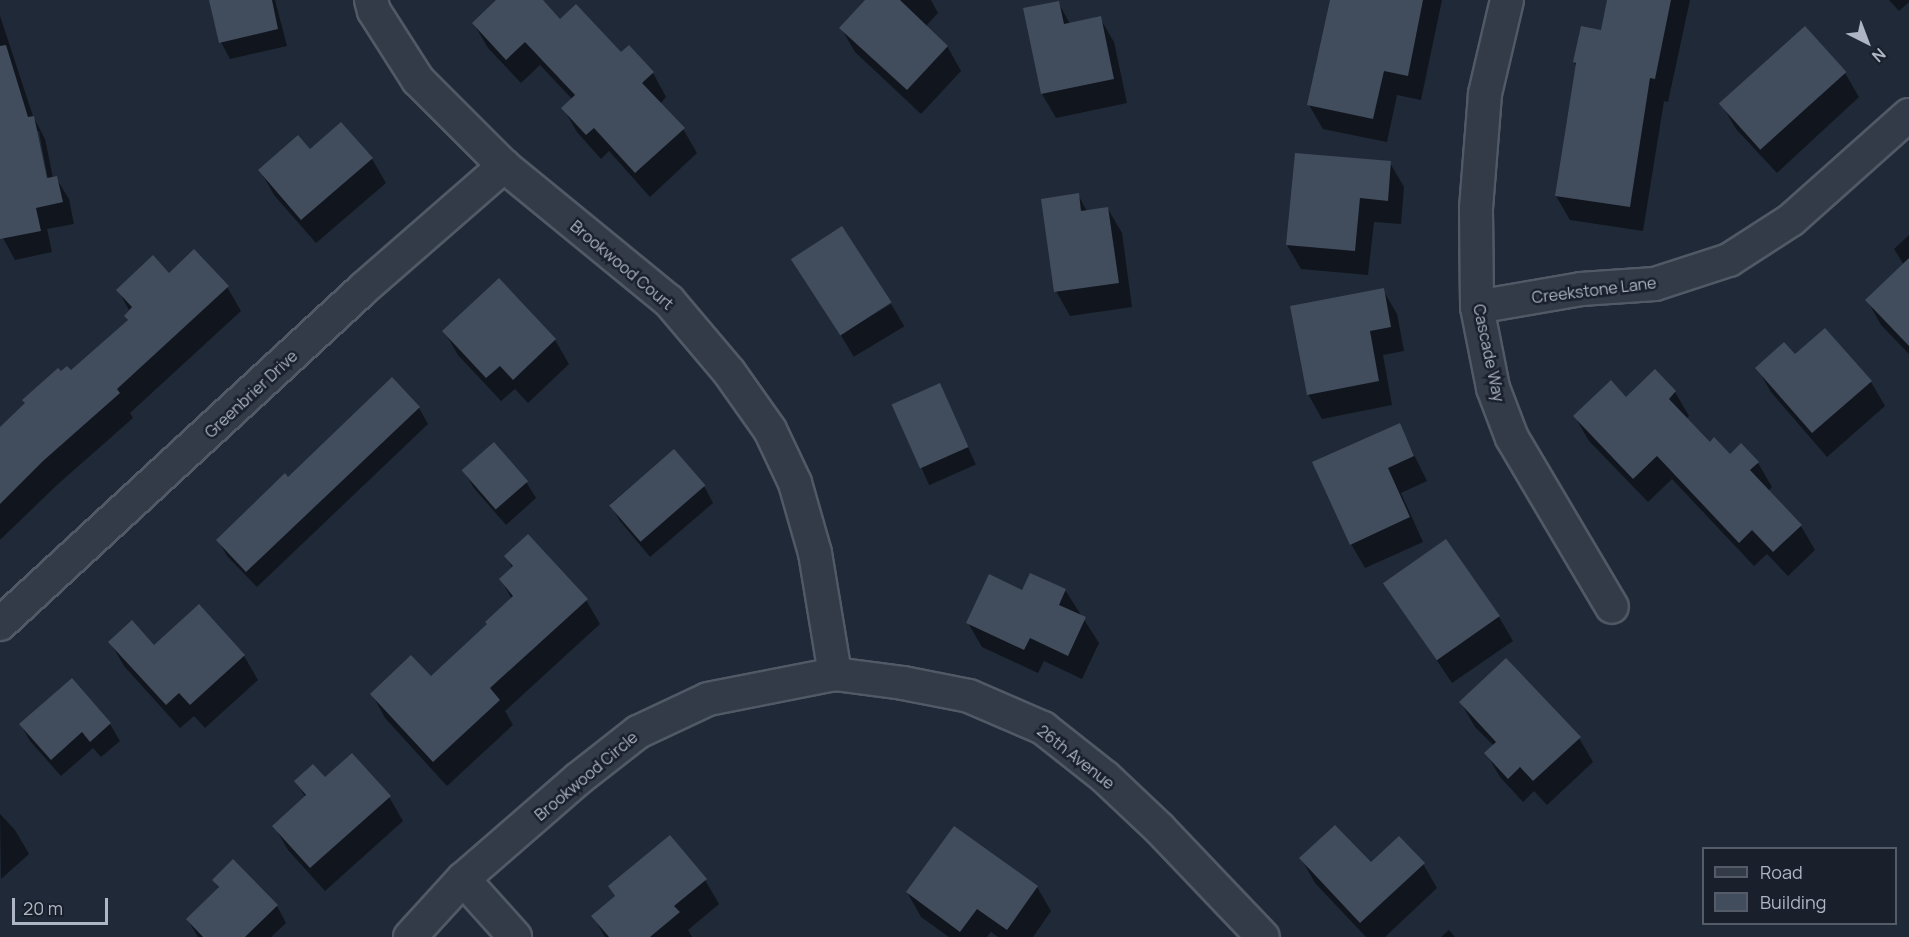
<!DOCTYPE html>
<style>
body{margin:0}
#map{position:relative;width:1909px;height:937px;overflow:hidden;background:#202937;font-family:Manrope,sans-serif}
div>[style]{position:absolute}
.shadow>*{inset:0;background:#0007;transform-origin:0 0}
.building>*{inset:0;background:#414c5d;transform-origin:0 0}
.roads{filter:drop-shadow(2px 0 #515966) drop-shadow(-2px 0 #515966) drop-shadow(0 2px #515966) drop-shadow(0 -2px #515966)}
.street>*{height:32px;margin:-16px;padding:0 16px;transform-origin:16px;border-radius:16px;background:#333b48}
span{translate:-50% -50%;white-space:nowrap;text-align:center;line-height:1.15;-webkit-text-stroke:5px #19202c;paint-order:stroke}
.street-label{font-size:16px;color:#aeb6c5}
.legend{position:absolute;left:1702px;top:847px;width:195px;height:78px;box-sizing:border-box;background:#19202c;border:2px solid #555c69;margin:0;padding:8px 10px;list-style:none;font-size:18px;color:#aeb6c5}
.legend li{display:flex;align-items:center;gap:12px;height:30px}
.legend b{width:30px;border:2px solid #555c69}
.north{position:absolute;left:1837px;top:12px;width:60px;height:60px;-webkit-text-stroke:4px #19202c;paint-order:stroke;rotate:138deg;font-size:16px;font-weight:700;line-height:24px;text-align:center;color:#aeb6c5}
.north::after{content:'';display:block;margin:auto;width:21px;height:27px;background:#aeb6c5;clip-path:polygon(50% 0,100% 100%,50% 72%,0 100%)}
.scale{position:absolute;left:12px;top:898px;width:96px;height:27px;box-sizing:border-box;border:3px solid #aeb6c5;border-top:0;padding-left:8px;font-size:18px;line-height:21px;white-space:nowrap;color:#aeb6c5;-webkit-text-stroke:4px #19202c;paint-order:stroke}
</style>
<div id="map">
<div class="shadow">
<i style="clip-path:polygon(211px 0,275px 0,287px 46px,230px 59px,221px 42px)"></i>
<i style="clip-path:polygon(499px 0,541px 0,560px 21px,653px 73px,666px 97px,660px 104px,683px 129px,697px 153px,650px 197px,609px 151px,601px 159px,577px 132px,563px 108px,572px 99px,540px 65px,521px 83px,488px 48px,474px 24px)"></i>
<i style="clip-path:polygon(867px 0,931px 0,938px 13px,926px 26px,947px 46px,961px 71px,921px 114px,855px 52px,841px 28px)"></i>
<i style="clip-path:polygon(1332px 0,1442px 0,1421px 100px,1397px 95px,1387px 142px,1323px 129px,1309px 105px)"></i>
<i style="clip-path:polygon(1608px 0,1690px 0,1668px 102px,1664px 101px,1643px 231px,1570px 220px,1556px 196px,1577px 67px,1574px 62px,1602px 32px)"></i>
<i style="clip-path:polygon(1889px 0,1909px 0,1909px 2px,1899px 11px)"></i>
<i style="clip-path:polygon(1058px 2px,1070px 24px,1100px 18px,1114px 42px,1127px 103px,1056px 118px,1042px 94px)"></i>
<i style="clip-path:polygon(evenodd,0 16px,33px 116px,45px 139px,53px 178px,56px 178px,69px 199px,74px 224px,47px 229px,52px 252px,15px 260px,3px 238px,0 224px,0 16px,35px 128px,39px 132px,49px 185px,47px 186px,35px 128px)"></i>
<i style="clip-path:polygon(1804px 29px,1845px 73px,1859px 97px,1777px 173px,1736px 129px,1722px 105px)"></i>
<i style="clip-path:polygon(310px 152px,372px 159px,386px 183px,316px 243px,274px 195px,260px 170px)"></i>
<i style="clip-path:polygon(1390px 163px,1404px 187px,1401px 224px,1374px 222px,1368px 275px,1301px 269px,1287px 245px)"></i>
<i style="clip-path:polygon(1078px 195px,1087px 211px,1108px 209px,1122px 233px,1132px 307px,1070px 316px,1056px 291px)"></i>
<i style="clip-path:polygon(1909px 235px,1909px 354px,1881px 325px,1867px 300px,1904px 265px,1894px 249px)"></i>
<i style="clip-path:polygon(169px 275px,227px 287px,241px 311px,130px 413px,133px 418px,57px 485px,0 540px,0 429px,61px 373px,71px 372px,128px 321px,126px 316px,130px 312px,118px 290px)"></i>
<i style="clip-path:polygon(499px 280px,555px 340px,569px 364px,528px 403px,515px 389px,501px 401px,458px 355px,444px 331px)"></i>
<i style="clip-path:polygon(1383px 290px,1397px 314px,1404px 351px,1383px 355px,1392px 405px,1322px 419px,1308px 394px)"></i>
<i style="left:891px;top:304px;width:26px;height:59px;rotate:59deg"></i>
<i style="clip-path:polygon(1825px 330px,1871px 382px,1885px 406px,1827px 457px,1771px 392px,1757px 368px,1795px 356px)"></i>
<i style="clip-path:polygon(1655px 371px,1675px 392px,1689px 416px,1686px 419px,1710px 444px,1730px 456px,1758px 463px,1772px 487px,1768px 491px,1801px 526px,1815px 550px,1788px 576px,1767px 554px,1754px 566px,1672px 479px,1648px 502px,1589px 441px,1575px 417px,1626px 399px)"></i>
<i style="left:940px;top:384px;width:88px;height:51px;rotate:66deg"></i>
<i style="clip-path:polygon(419px 408px,428px 424px,257px 587px,227px 556px,218px 540px,288px 479px)"></i>
<i style="clip-path:polygon(1399px 425px,1427px 481px,1401px 493px,1423px 542px,1365px 568px,1351px 544px)"></i>
<i style="clip-path:polygon(673px 451px,704px 486px,713px 503px,650px 557px,620px 521px,610px 504px)"></i>
<i style="clip-path:polygon(464px 470px,526px 482px,536px 498px,506px 525px,473px 487px)"></i>
<i style="clip-path:polygon(506px 556px,586px 600px,600px 624px,505px 711px,513px 725px,447px 786px,385px 718px,372px 694px,431px 678px,488px 625px,512px 599px,501px 580px,513px 569px)"></i>
<i style="clip-path:polygon(1031px 575px,1065px 590px,1099px 643px,1082px 679px,1044px 661px,1038px 673px,982px 647px,968px 623px,1023px 592px)"></i>
<i style="clip-path:polygon(1385px 583px,1499px 617px,1513px 641px,1452px 683px)"></i>
<i style="clip-path:polygon(199px 607px,244px 656px,258px 680px,205px 728px,194px 716px,180px 728px,124px 666px,110px 642px,154px 647px)"></i>
<i style="clip-path:polygon(72px 680px,110px 724px,120px 741px,101px 757px,93px 748px,61px 776px,30px 741px,21px 725px)"></i>
<i style="clip-path:polygon(1461px 703px,1579px 738px,1593px 762px,1547px 805px,1534px 791px,1523px 802px,1500px 777px,1486px 753px,1494px 746px,1475px 727px)"></i>
<i style="clip-path:polygon(324px 779px,389px 797px,403px 821px,325px 891px,288px 850px,274px 826px,306px 798px,296px 782px)"></i>
<i style="clip-path:polygon(0 814px,15px 830px,29px 854px,1px 879px)"></i>
<i style="clip-path:polygon(955px 828px,1037px 887px,1051px 911px,1033px 937px,998px 937px,991px 932px,987px 937px,949px 937px,921px 917px,907px 892px)"></i>
<i style="clip-path:polygon(1301px 858px,1370px 864px,1423px 864px,1437px 888px,1385px 937px,1366px 937px,1315px 883px)"></i>
<i style="clip-path:polygon(213px 880px,277px 906px,286px 923px,271px 937px,198px 937px,188px 920px,219px 889px)"></i>
<i style="clip-path:polygon(705px 880px,719px 904px,688px 930px,692px 937px,605px 937px,593px 916px,616px 898px,609px 887px)"></i>
<i style="clip-path:polygon(1449px 930px,1455px 937px,1441px 937px)"></i>
</div>
<div class="building">
<i style="clip-path:polygon(209px 0,272px 0,278px 29px,219px 43px)"></i>
<i style="clip-path:polygon(496px 0,543px 0,560px 19px,576px 4px,621px 52px,629px 45px,654px 72px,642px 83px,685px 128px,635px 173px,594px 128px,586px 135px,561px 108px,575px 95px,525px 42px,506px 60px,472px 23px)"></i>
<i style="clip-path:polygon(865px 0,900px 0,948px 46px,907px 90px,839px 28px)"></i>
<i style="clip-path:polygon(1330px 0,1423px 0,1408px 76px,1384px 71px,1373px 119px,1307px 105px)"></i>
<i style="clip-path:polygon(1607px 0,1671px 0,1655px 79px,1650px 78px,1630px 207px,1555px 196px,1576px 63px,1573px 62px,1581px 26px,1601px 30px)"></i>
<i style="clip-path:polygon(1059px 1px,1064px 24px,1101px 16px,1114px 79px,1041px 94px,1023px 8px)"></i>
<i style="left:1805px;top:26px;width:62px;height:116px;rotate:48deg"></i>
<i style="clip-path:polygon(6px 45px,28px 117px,34px 116px,47px 178px,57px 176px,63px 202px,36px 208px,41px 231px,0 239px,0 46px)"></i>
<i style="clip-path:polygon(341px 122px,373px 158px,301px 220px,258px 170px,298px 135px,310px 149px)"></i>
<i style="clip-path:polygon(1295px 153px,1391px 161px,1388px 201px,1360px 198px,1355px 251px,1286px 245px)"></i>
<i style="clip-path:polygon(1079px 193px,1081px 211px,1108px 207px,1119px 283px,1054px 292px,1041px 199px)"></i>
<i style="left:842px;top:226px;width:91px;height:61px;rotate:57deg"></i>
<i style="clip-path:polygon(194px 249px,229px 286px,117px 389px,120px 393px,43px 461px,0 504px,0 427px,25px 403px,22px 400px,58px 368px,61px 371px,67px 366px,71px 370px,128px 320px,124px 316px,132px 307px,116px 290px,153px 255px,169px 273px)"></i>
<i style="clip-path:polygon(1909px 258px,1909px 346px,1865px 300px)"></i>
<i style="clip-path:polygon(499px 278px,556px 339px,513px 380px,500px 366px,486px 378px,442px 331px)"></i>
<i style="clip-path:polygon(1384px 288px,1391px 327px,1370px 331px,1379px 381px,1307px 395px,1290px 306px)"></i>
<i style="clip-path:polygon(1825px 328px,1872px 381px,1812px 433px,1755px 368px,1784px 342px,1795px 354px)"></i>
<i style="clip-path:polygon(1655px 369px,1676px 391px,1669px 399px,1710px 442px,1714px 437px,1730px 454px,1741px 443px,1759px 462px,1750px 470px,1802px 525px,1773px 552px,1752px 530px,1739px 543px,1657px 456px,1633px 479px,1573px 416px,1611px 380px,1626px 397px)"></i>
<i style="clip-path:polygon(392px 377px,420px 407px,246px 572px,216px 540px,285px 473px,288px 477px)"></i>
<i style="left:940px;top:383px;width:70px;height:53px;rotate:66deg"></i>
<i style="clip-path:polygon(1400px 423px,1414px 456px,1388px 468px,1410px 517px,1350px 545px,1312px 462px)"></i>
<i style="left:494px;top:442px;width:52px;height:43px;rotate:49deg"></i>
<i style="left:674px;top:449px;width:48px;height:86px;rotate:49deg"></i>
<i style="clip-path:polygon(528px 534px,588px 599px,490px 688px,500px 700px,433px 762px,370px 694px,411px 655px,431px 676px,487px 624px,485px 622px,513px 596px,499px 579px,513px 566px,504px 556px)"></i>
<i style="left:1446px;top:539px;width:94px;height:77px;rotate:55deg"></i>
<i style="clip-path:polygon(1030px 573px,1066px 589px,1059px 605px,1086px 617px,1068px 656px,1030px 638px,1024px 650px,966px 623px,989px 574px,1022px 590px)"></i>
<i style="clip-path:polygon(199px 604px,245px 655px,190px 705px,179px 693px,166px 705px,108px 642px,132px 620px,154px 645px)"></i>
<i style="clip-path:polygon(1506px 658px,1581px 737px,1533px 781px,1520px 767px,1508px 779px,1484px 753px,1496px 742px,1459px 702px)"></i>
<i style="clip-path:polygon(72px 678px,111px 723px,90px 742px,82px 732px,51px 760px,19px 724px)"></i>
<i style="clip-path:polygon(352px 753px,391px 796px,310px 868px,272px 826px,306px 795px,294px 781px,313px 764px,325px 777px)"></i>
<i style="clip-path:polygon(1335px 825px,1371px 862px,1399px 836px,1425px 863px,1360px 923px,1299px 858px)"></i>
<i style="clip-path:polygon(954px 826px,1038px 886px,1007px 930px,977px 909px,960px 932px,906px 892px)"></i>
<i style="clip-path:polygon(670px 835px,707px 879px,674px 906px,680px 912px,650px 937px,609px 937px,591px 916px,615px 896px,608px 886px)"></i>
<i style="clip-path:polygon(233px 859px,278px 905px,245px 937px,203px 937px,186px 919px,219px 887px,212px 880px)"></i>
</div>
<div class="roads">
<div class="street">
<i style="left:371px;top:0;width:11px;rotate:75deg"></i>
<i style="left:374px;top:11px;width:82px;rotate:57.5deg"></i>
<i style="left:418px;top:80px;width:122px;rotate:45deg"></i>
<i style="left:504px;top:166px;width:213px;rotate:39.3deg"></i>
<i style="left:669px;top:301px;width:93px;rotate:49.8deg"></i>
<i style="left:729px;top:372px;width:71px;rotate:54.7deg"></i>
<i style="left:770px;top:430px;width:59px;rotate:64.7deg"></i>
<i style="left:795px;top:483px;width:73px;rotate:74.1deg"></i>
<i style="left:815px;top:553px;width:123px;rotate:80.6deg"></i>
<i style="left:1507px;top:0;width:97px;rotate:103.2deg"></i>
<i style="left:1485px;top:94px;width:115px;rotate:94.5deg"></i>
<i style="left:1476px;top:209px;width:98px;rotate:89.4deg"></i>
<i style="left:1477px;top:307px;width:83px;rotate:78.8deg"></i>
<i style="left:1493px;top:388px;width:53px;rotate:69.2deg"></i>
<i style="left:1512px;top:438px;width:196px;rotate:59.4deg"></i>
<i style="left:1477px;top:307px;width:106px;rotate:-9.8deg"></i>
<i style="left:1581px;top:289px;width:74px;rotate:-3.9deg"></i>
<i style="left:1655px;top:284px;width:78px;rotate:-18deg"></i>
<i style="left:1729px;top:260px;width:74px;rotate:-32.8deg"></i>
<i style="left:1791px;top:220px;width:158px;rotate:-41.7deg"></i>
<i style="left:0;top:624px;width:495px;rotate:-42.7deg"></i>
<i style="left:364px;top:288px;width:186px;rotate:-41.1deg"></i>
<i style="left:463px;top:879px;width:78px;rotate:48.1deg"></i>
<i style="left:410px;top:937px;width:79px;rotate:-47.6deg"></i>
<i style="left:463px;top:879px;width:152px;rotate:-41deg"></i>
<i style="left:578px;top:779px;width:76px;rotate:-38.1deg"></i>
<i style="left:638px;top:732px;width:77px;rotate:-25.2deg"></i>
<i style="left:708px;top:699px;width:129px;rotate:-11.1deg"></i>
<i style="left:835px;top:674px;width:69px;rotate:7.5deg"></i>
<i style="left:903px;top:683px;width:67px;rotate:11.1deg"></i>
<i style="left:969px;top:696px;width:81px;rotate:23.4deg"></i>
<i style="left:1043px;top:728px;width:79px;rotate:38.3deg"></i>
<i style="left:1105px;top:777px;width:76px;rotate:43.4deg"></i>
<i style="left:1160px;top:829px;width:149px;rotate:46.4deg"></i>
</div>
</div>
<div class="street-label">
<span style="left:622px;top:265px;rotate:40deg">Brookwood Court</span>
<span style="left:1594px;top:290px;rotate:-7deg">Creekstone Lane</span>
<span style="left:1489px;top:353px;rotate:78deg">Cascade Way</span>
<span style="left:251px;top:394px;rotate:-43deg">Greenbrier Drive</span>
<span style="left:1076px;top:757px;rotate:38deg">26th Avenue</span>
<span style="left:586px;top:776px;rotate:-40deg">Brookwood Circle</span>
</div>
<ul class="legend">
<li><b style="height:8px;background:#333b48"></b>Road</li>
<li><b style="height:16px;background:#414c5d"></b>Building</li>
</ul>
<div class="north">N</div>
<div class="scale">20 m</div>
</div>
